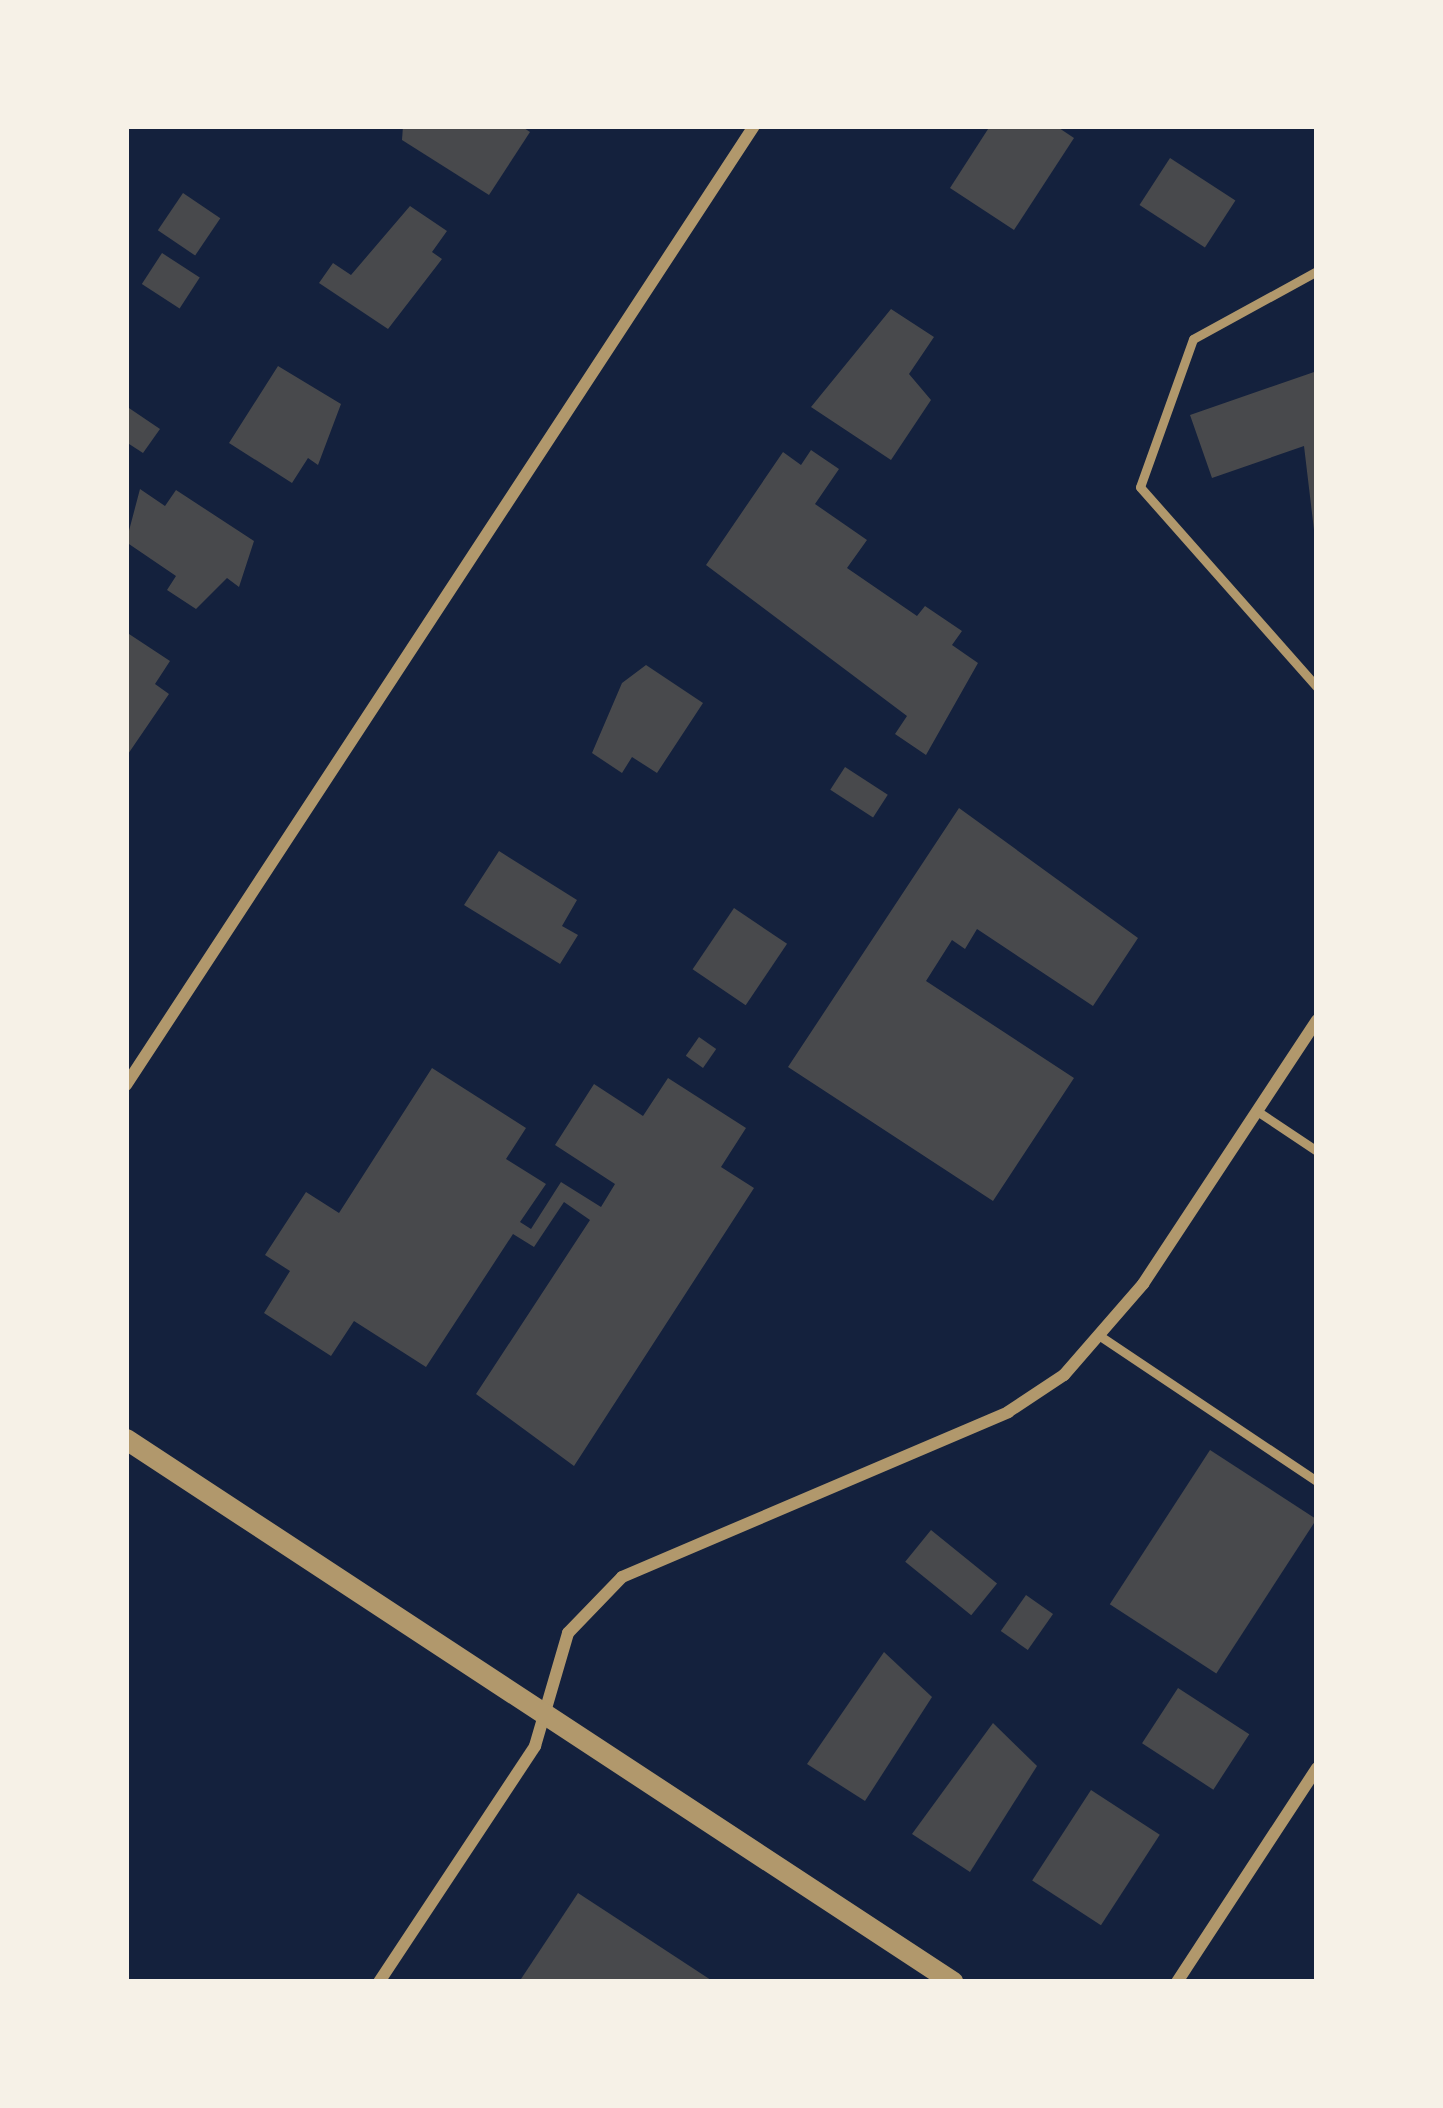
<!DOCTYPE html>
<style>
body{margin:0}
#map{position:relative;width:1443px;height:2108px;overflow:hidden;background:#14213d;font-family:"Nunito Sans",sans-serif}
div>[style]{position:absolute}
.building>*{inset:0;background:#48494c;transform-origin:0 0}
.service>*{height:9px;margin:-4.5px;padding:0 4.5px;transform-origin:4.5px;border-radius:4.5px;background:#b1986c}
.minor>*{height:12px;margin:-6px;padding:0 6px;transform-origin:6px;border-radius:6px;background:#b1986c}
.tertiary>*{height:21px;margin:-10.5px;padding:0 10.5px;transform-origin:10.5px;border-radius:10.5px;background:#b1986c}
span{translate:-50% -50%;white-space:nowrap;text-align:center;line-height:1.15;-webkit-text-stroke:12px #f6f1e7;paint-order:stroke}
.frame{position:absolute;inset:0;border:129px solid #f6f1e7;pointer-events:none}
</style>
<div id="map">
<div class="building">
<i style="clip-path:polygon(403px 126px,521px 126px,530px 132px,489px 195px,402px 140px)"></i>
<i style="clip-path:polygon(990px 126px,1056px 126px,1074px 138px,1014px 230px,950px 188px)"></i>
<i style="left:1170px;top:158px;width:78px;height:56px;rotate:33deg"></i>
<i style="left:183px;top:193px;width:45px;height:45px;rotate:34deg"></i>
<i style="clip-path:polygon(410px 206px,447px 231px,432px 252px,442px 259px,388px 329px,319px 283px,333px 263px,351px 275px)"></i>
<i style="left:162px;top:253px;width:45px;height:37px;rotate:33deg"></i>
<i style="clip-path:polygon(891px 309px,934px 337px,909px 374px,931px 400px,891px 460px,811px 407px)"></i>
<i style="clip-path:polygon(278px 366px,341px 404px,318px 465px,308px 458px,292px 483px,229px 443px)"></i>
<i style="clip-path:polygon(1317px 371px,1317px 530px,1314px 530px,1304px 446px,1212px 478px,1190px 415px)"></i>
<i style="clip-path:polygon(126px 406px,160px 429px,143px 453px,126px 442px)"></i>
<i style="clip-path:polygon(811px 450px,839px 469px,815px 504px,867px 540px,847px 568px,917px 616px,925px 606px,962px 631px,952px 645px,978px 663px,926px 755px,895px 734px,907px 716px,706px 565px,783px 452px,801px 465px)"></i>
<i style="clip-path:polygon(140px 489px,165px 506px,176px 490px,254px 541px,239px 587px,227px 578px,196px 609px,167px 590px,176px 576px,126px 542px)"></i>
<i style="clip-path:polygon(126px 632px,170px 661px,155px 684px,169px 694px,126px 757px)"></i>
<i style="clip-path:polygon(646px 665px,703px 703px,657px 773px,632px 757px,622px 773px,592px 753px,622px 683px)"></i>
<i style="left:845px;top:767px;width:51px;height:27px;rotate:33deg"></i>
<i style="clip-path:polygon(959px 808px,1138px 938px,1093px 1006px,977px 929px,965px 949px,952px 940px,926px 981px,1074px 1078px,993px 1201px,788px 1067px)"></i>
<i style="clip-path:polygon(499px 851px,577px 900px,562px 926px,578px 935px,560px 964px,464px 905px)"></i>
<i style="left:734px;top:908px;width:64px;height:74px;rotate:34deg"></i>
<i style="left:699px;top:1037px;width:21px;height:23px;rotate:35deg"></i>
<i style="clip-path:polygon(432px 1068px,526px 1128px,506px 1159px,546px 1184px,520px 1222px,531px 1229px,561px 1182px,601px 1207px,615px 1184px,555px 1145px,594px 1084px,643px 1116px,668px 1078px,746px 1128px,721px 1167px,754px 1188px,574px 1466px,476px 1394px,590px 1220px,564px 1202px,534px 1247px,513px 1234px,426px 1367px,354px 1321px,331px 1356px,264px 1313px,290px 1271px,265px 1255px,306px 1192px,339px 1213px)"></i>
<i style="left:1210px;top:1450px;width:127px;height:184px;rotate:33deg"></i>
<i style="left:931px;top:1530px;width:85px;height:41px;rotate:39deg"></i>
<i style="left:1026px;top:1595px;width:33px;height:44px;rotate:35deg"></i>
<i style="clip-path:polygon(884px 1652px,932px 1697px,865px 1801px,807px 1764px)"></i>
<i style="left:1178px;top:1688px;width:85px;height:66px;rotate:33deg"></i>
<i style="clip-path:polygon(993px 1723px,1037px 1766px,970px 1872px,912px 1834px)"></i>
<i style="left:1091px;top:1790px;width:82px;height:108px;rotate:33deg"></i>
<i style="clip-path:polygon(578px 1893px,714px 1982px,519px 1982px)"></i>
</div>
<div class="service">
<i style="left:1317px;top:271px;width:141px;rotate:151.3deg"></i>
<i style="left:1193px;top:339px;width:157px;rotate:109.7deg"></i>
<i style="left:1140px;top:487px;width:267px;rotate:48.5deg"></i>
<i style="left:1257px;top:1111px;width:72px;rotate:33.7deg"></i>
<i style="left:1103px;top:1338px;width:257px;rotate:33.8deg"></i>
</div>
<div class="minor">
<i style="left:126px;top:1085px;width:1146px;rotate:-56.78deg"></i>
<i style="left:379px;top:1982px;width:283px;rotate:-56.5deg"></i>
<i style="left:535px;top:1746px;width:118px;rotate:-73.7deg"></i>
<i style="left:568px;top:1633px;width:78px;rotate:-46deg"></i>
<i style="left:622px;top:1577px;width:420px;rotate:-23.1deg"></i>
<i style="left:1008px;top:1412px;width:67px;rotate:-33.5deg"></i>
<i style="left:1064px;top:1375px;width:121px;rotate:-49deg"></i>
<i style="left:1143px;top:1284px;width:316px;rotate:-56.6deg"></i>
<i style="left:1177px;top:1982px;width:256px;rotate:-56.8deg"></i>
</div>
<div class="tertiary">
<i style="left:126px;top:1439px;width:989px;rotate:33.29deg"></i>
</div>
<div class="frame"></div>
</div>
